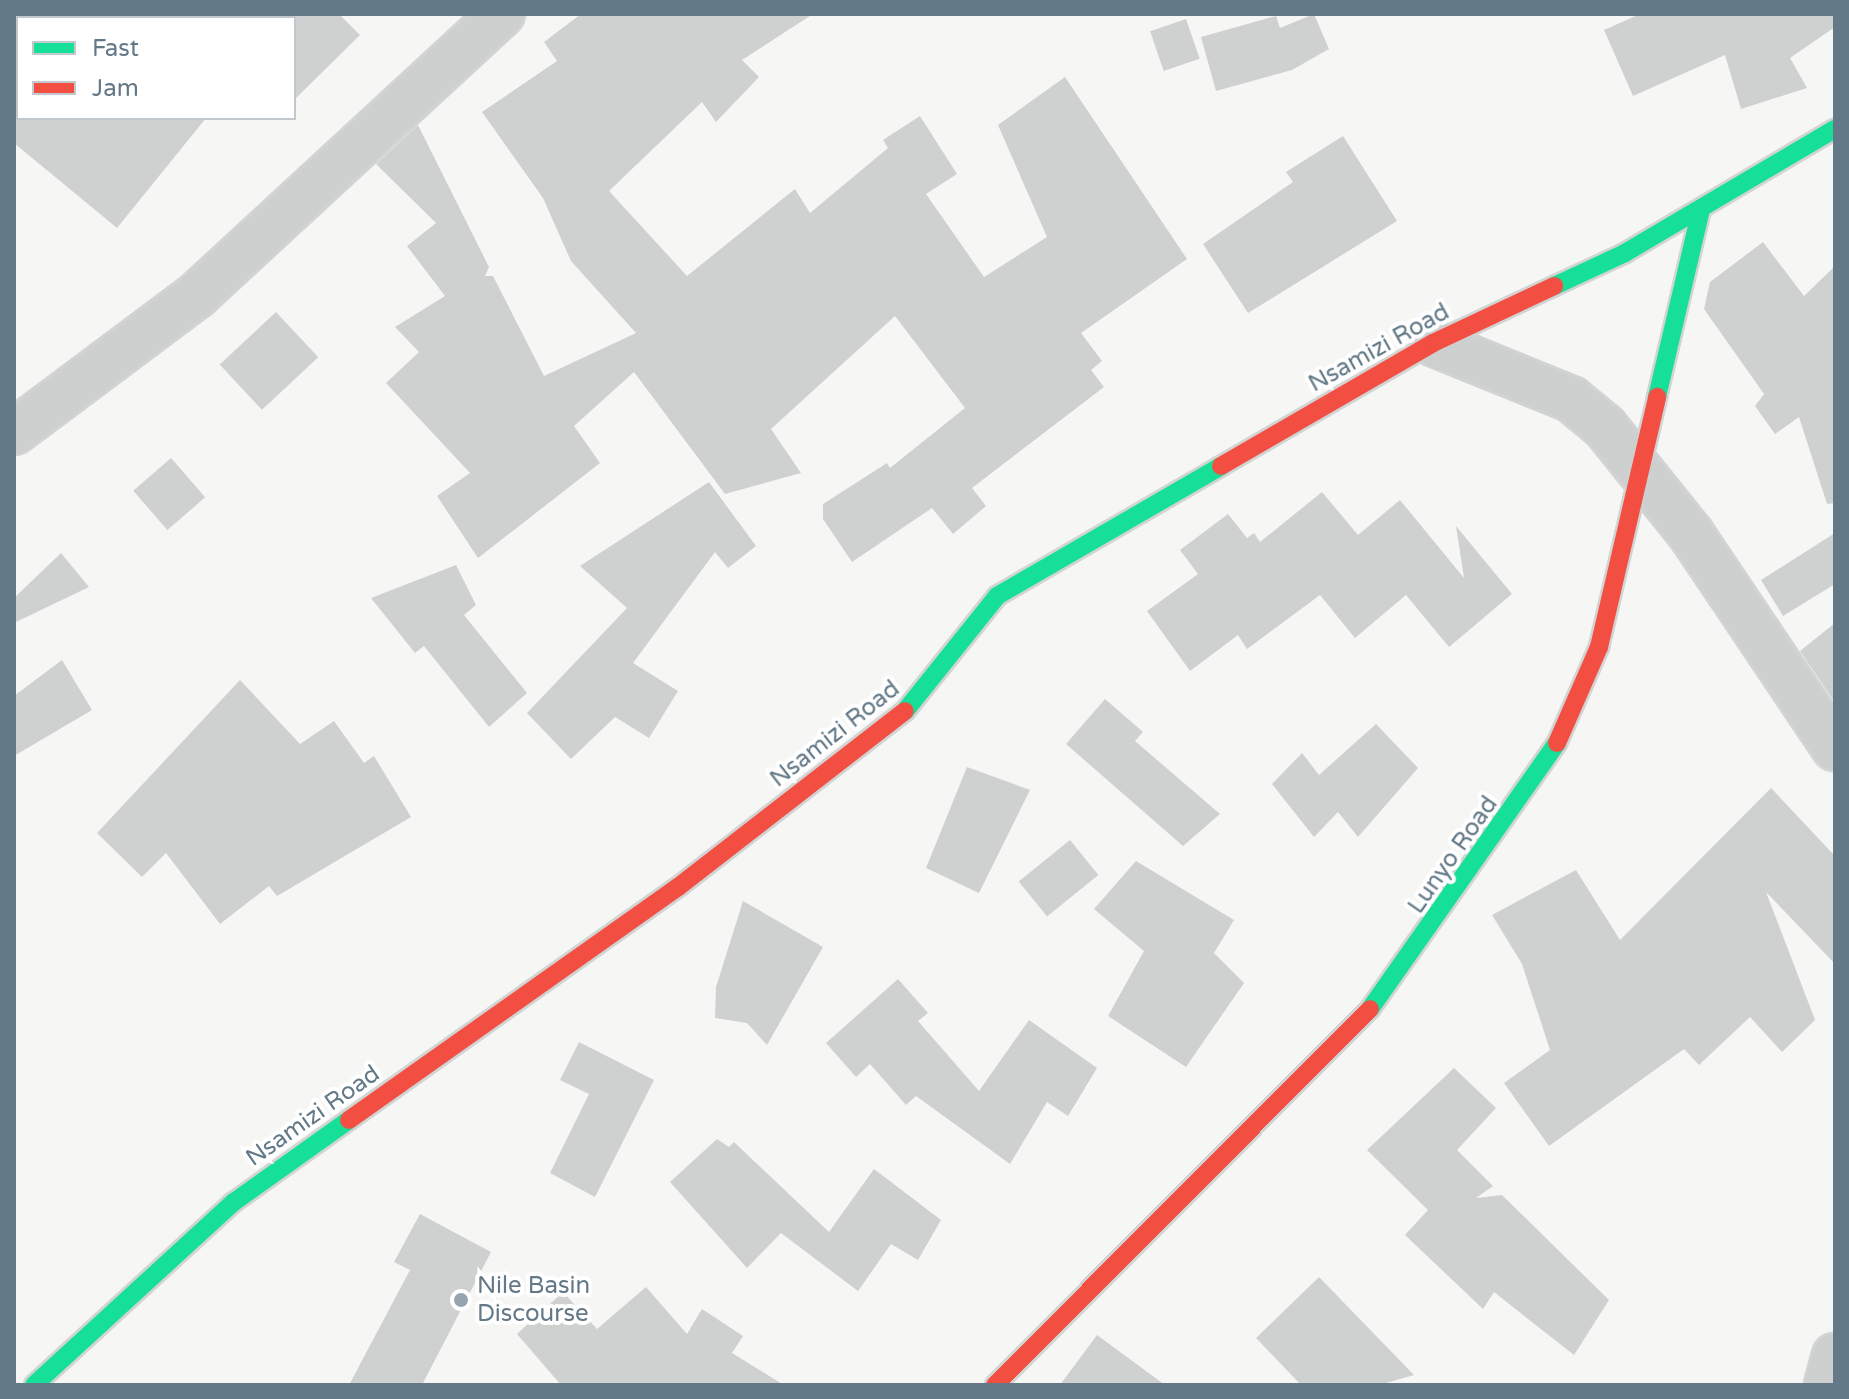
<!DOCTYPE html>
<style>
body{margin:0}
#map{position:relative;width:1849px;height:1399px;overflow:hidden;background:#f6f6f4;font-family:"Varela Round",sans-serif}
div>[style]{position:absolute}
.building>*{inset:0;background:#cfd1d1;transform-origin:0 0}
.roads{filter:drop-shadow(2px 0 #d2d4d4) drop-shadow(-2px 0 #d2d4d4) drop-shadow(0 2px #d2d4d4) drop-shadow(0 -2px #d2d4d4)}
.street>*{height:44px;margin:-22px;padding:0 22px;transform-origin:22px;border-radius:22px;background:#cecfcf}
.fast>*{height:18px;margin:-9px;padding:0 9px;transform-origin:9px;border-radius:9px;background:#16e098}
.jam>*{height:18px;margin:-9px;padding:0 9px;transform-origin:9px;border-radius:9px;background:#f24e42}
.dots>*{width:22px;height:22px;translate:-50% -50%;box-sizing:border-box;border:4px solid #fff;border-radius:50%}
span{translate:-50% -50%;white-space:nowrap;text-align:center;line-height:1.15;-webkit-text-stroke:8px #fff;paint-order:stroke}
.street-label{font-size:24px;color:#637987}
.poi-label{font-size:24px;color:#637987}
.left{translate:0 -50%;text-align:left}
.frame{position:absolute;inset:0;border:16px solid #637987;pointer-events:none}
.legend{position:absolute;left:16px;top:16px;width:280px;height:104px;box-sizing:border-box;background:#fff;border:2px solid #c1c9cf;margin:0;padding:10px 14px;list-style:none;font-size:24px;color:#637987}
.legend li{display:flex;align-items:center;gap:16px;height:40px}
.legend b{width:40px;border:2px solid #c1c9cf}
</style>
<div id="map">
<div class="building">
<i style="clip-path:polygon(294px 14px,339px 14px,360px 35px,294px 100px)"></i>
<i style="clip-path:polygon(581px 14px,813px 14px,742px 60px,759px 77px,716px 122px,702px 102px,609px 191px,687px 276px,795px 189px,810px 213px,888px 148px,883px 140px,920px 116px,957px 174px,926px 194px,984px 277px,1047px 237px,998px 125px,1065px 77px,1187px 259px,1081px 333px,1102px 361px,1091px 370px,1104px 387px,972px 488px,986px 506px,953px 534px,932px 508px,852px 562px,823px 519px,823px 504px,887px 463px,890px 468px,965px 408px,895px 316px,771px 429px,801px 473px,725px 494px,634px 372px,574px 426px,600px 463px,478px 558px,437px 496px,470px 473px,386px 383px,419px 352px,395px 327px,445px 296px,407px 246px,436px 223px,376px 164px,418px 125px,489px 267px,485px 276px,493px 276px,544px 376px,636px 333px,571px 261px,543px 198px,482px 112px,557px 61px,544px 42px)"></i>
<i style="clip-path:polygon(1314px 14px,1329px 49px,1292px 70px,1216px 91px,1201px 37px,1276px 16px,1280px 28px)"></i>
<i style="clip-path:polygon(1640px 14px,1835px 14px,1835px 27px,1790px 58px,1807px 88px,1741px 109px,1725px 55px,1633px 96px,1604px 30px)"></i>
<i style="left:1186px;top:19px;width:42px;height:38px;rotate:71deg"></i>
<i style="clip-path:polygon(14px 118px,206px 118px,117px 228px,14px 143px)"></i>
<i style="clip-path:polygon(1343px 136px,1397px 221px,1248px 313px,1203px 244px,1293px 182px,1286px 172px)"></i>
<i style="clip-path:polygon(1763px 242px,1804px 296px,1835px 266px,1835px 503px,1827px 504px,1799px 417px,1775px 434px,1755px 406px,1764px 394px,1704px 309px,1710px 282px)"></i>
<i style="left:276px;top:312px;width:62px;height:77px;rotate:47deg"></i>
<i style="left:171px;top:458px;width:52px;height:50px;rotate:49deg"></i>
<i style="clip-path:polygon(709px 482px,756px 546px,728px 568px,715px 552px,633px 663px,678px 691px,649px 738px,615px 717px,571px 759px,527px 713px,627px 608px,580px 566px)"></i>
<i style="clip-path:polygon(1322px 492px,1358px 535px,1400px 500px,1464px 578px,1456px 526px,1512px 594px,1449px 647px,1406px 595px,1355px 638px,1320px 595px,1247px 649px,1238px 635px,1190px 671px,1147px 611px,1198px 574px,1180px 550px,1228px 514px,1247px 538px,1254px 533px,1260px 542px)"></i>
<i style="clip-path:polygon(1835px 533px,1835px 584px,1783px 616px,1761px 580px)"></i>
<i style="clip-path:polygon(61px 553px,89px 587px,14px 623px,14px 598px)"></i>
<i style="clip-path:polygon(456px 565px,476px 605px,464px 615px,527px 693px,489px 727px,424px 646px,415px 653px,371px 598px)"></i>
<i style="clip-path:polygon(1835px 623px,1835px 703px,1800px 651px)"></i>
<i style="clip-path:polygon(62px 660px,92px 710px,14px 756px,14px 696px)"></i>
<i style="clip-path:polygon(240px 680px,300px 744px,334px 721px,364px 763px,374px 756px,411px 817px,277px 896px,269px 886px,220px 924px,166px 853px,142px 877px,97px 833px)"></i>
<i style="clip-path:polygon(1105px 699px,1143px 732px,1135px 741px,1220px 814px,1183px 846px,1066px 744px)"></i>
<i style="clip-path:polygon(1376px 724px,1418px 768px,1358px 837px,1338px 812px,1314px 837px,1272px 784px,1302px 753px,1319px 775px)"></i>
<i style="clip-path:polygon(967px 767px,1030px 790px,979px 893px,926px 868px)"></i>
<i style="clip-path:polygon(1771px 788px,1835px 856px,1835px 964px,1766px 892px,1815px 1020px,1782px 1052px,1750px 1017px,1699px 1065px,1684px 1049px,1549px 1146px,1504px 1083px,1550px 1050px,1522px 964px,1492px 915px,1576px 870px,1620px 940px)"></i>
<i style="left:1070px;top:840px;width:45px;height:66px;rotate:51deg"></i>
<i style="clip-path:polygon(1136px 861px,1234px 920px,1214px 953px,1244px 983px,1186px 1067px,1108px 1016px,1144px 951px,1094px 909px)"></i>
<i style="clip-path:polygon(743px 901px,823px 947px,767px 1045px,747px 1023px,715px 1018px,716px 987px)"></i>
<i style="clip-path:polygon(898px 979px,928px 1013px,918px 1021px,979px 1091px,1029px 1020px,1097px 1068px,1068px 1116px,1047px 1102px,1010px 1164px,916px 1096px,906px 1105px,870px 1064px,856px 1077px,826px 1043px)"></i>
<i style="clip-path:polygon(579px 1042px,654px 1080px,595px 1197px,550px 1173px,589px 1094px,560px 1080px)"></i>
<i style="clip-path:polygon(1454px 1068px,1496px 1108px,1457px 1150px,1493px 1186px,1476px 1198px,1502px 1195px,1609px 1300px,1574px 1355px,1494px 1292px,1483px 1309px,1405px 1235px,1428px 1210px,1367px 1150px)"></i>
<i style="clip-path:polygon(717px 1139px,729px 1147px,734px 1142px,829px 1232px,874px 1169px,941px 1220px,918px 1260px,891px 1244px,858px 1291px,781px 1233px,747px 1268px,670px 1182px)"></i>
<i style="clip-path:polygon(420px 1214px,491px 1252px,422px 1385px,349px 1385px,410px 1270px,394px 1262px)"></i>
<i style="clip-path:polygon(1319px 1277px,1414px 1375px,1379px 1385px,1301px 1385px,1256px 1338px)"></i>
<i style="clip-path:polygon(646px 1287px,687px 1334px,702px 1309px,743px 1336px,732px 1353px,784px 1385px,561px 1385px,517px 1334px,563px 1292px,597px 1329px)"></i>
<i style="clip-path:polygon(1097px 1335px,1165px 1385px,1060px 1385px)"></i>
</div>
<div class="roads">
<div class="street">
<i style="left:1433px;top:343px;width:149px;rotate:22.1deg"></i>
<i style="left:1571px;top:399px;width:44px;rotate:39.5deg"></i>
<i style="left:1605px;top:427px;width:137px;rotate:51.2deg"></i>
<i style="left:1691px;top:534px;width:258px;rotate:56.1deg"></i>
<i style="left:14px;top:432px;width:229px;rotate:-36.8deg"></i>
<i style="left:197px;top:295px;width:415px;rotate:-42.7deg"></i>
<i style="left:1827px;top:1385px;width:30px;rotate:-75deg"></i>
</div>
<div class="fast">
<i style="left:1554px;top:286px;width:78px;rotate:-24.9deg"></i>
<i style="left:1625px;top:253px;width:244px;rotate:-30.6deg"></i>
<i style="left:1657px;top:397px;width:192px;rotate:-76.8deg"></i>
<i style="left:905px;top:711px;width:147px;rotate:-51.3deg"></i>
<i style="left:997px;top:596px;width:259px;rotate:-30.1deg"></i>
<i style="left:1370px;top:1009px;width:325px;rotate:-54.9deg"></i>
<i style="left:34px;top:1385px;width:271px;rotate:-42.5deg"></i>
<i style="left:234px;top:1202px;width:141px;rotate:-35.5deg"></i>
</div>
<div class="jam">
<i style="left:1221px;top:466px;width:245px;rotate:-30.1deg"></i>
<i style="left:1433px;top:343px;width:134px;rotate:-25.2deg"></i>
<i style="left:1557px;top:743px;width:105px;rotate:-66.4deg"></i>
<i style="left:1599px;top:647px;width:257px;rotate:-76.9deg"></i>
<i style="left:349px;top:1120px;width:403px;rotate:-35.3deg"></i>
<i style="left:678px;top:887px;width:287px;rotate:-37.8deg"></i>
<i style="left:995px;top:1385px;width:531px;rotate:-45.08deg"></i>
</div>
</div>
<div class="dots">
<i style="left:461px;top:1300px;background:#96a5ad"></i>
</div>
<div class="street-label">
<span style="left:1379px;top:348px;rotate:-29deg">Nsamizi Road</span>
<span style="left:835px;top:734px;rotate:-38deg">Nsamizi Road</span>
<span style="left:1453px;top:855px;rotate:-55deg">Lunyo Road</span>
<span style="left:313px;top:1116px;rotate:-35deg">Nsamizi Road</span>
</div>
<div class="poi-label">
<span class="left" style="left:477px;top:1300px">Nile Basin<br>Discourse</span>
</div>
<div class="frame"></div>
<ul class="legend">
<li><b style="height:10px;background:#16e098"></b>Fast</li>
<li><b style="height:10px;background:#f24e42"></b>Jam</li>
</ul>
</div>
